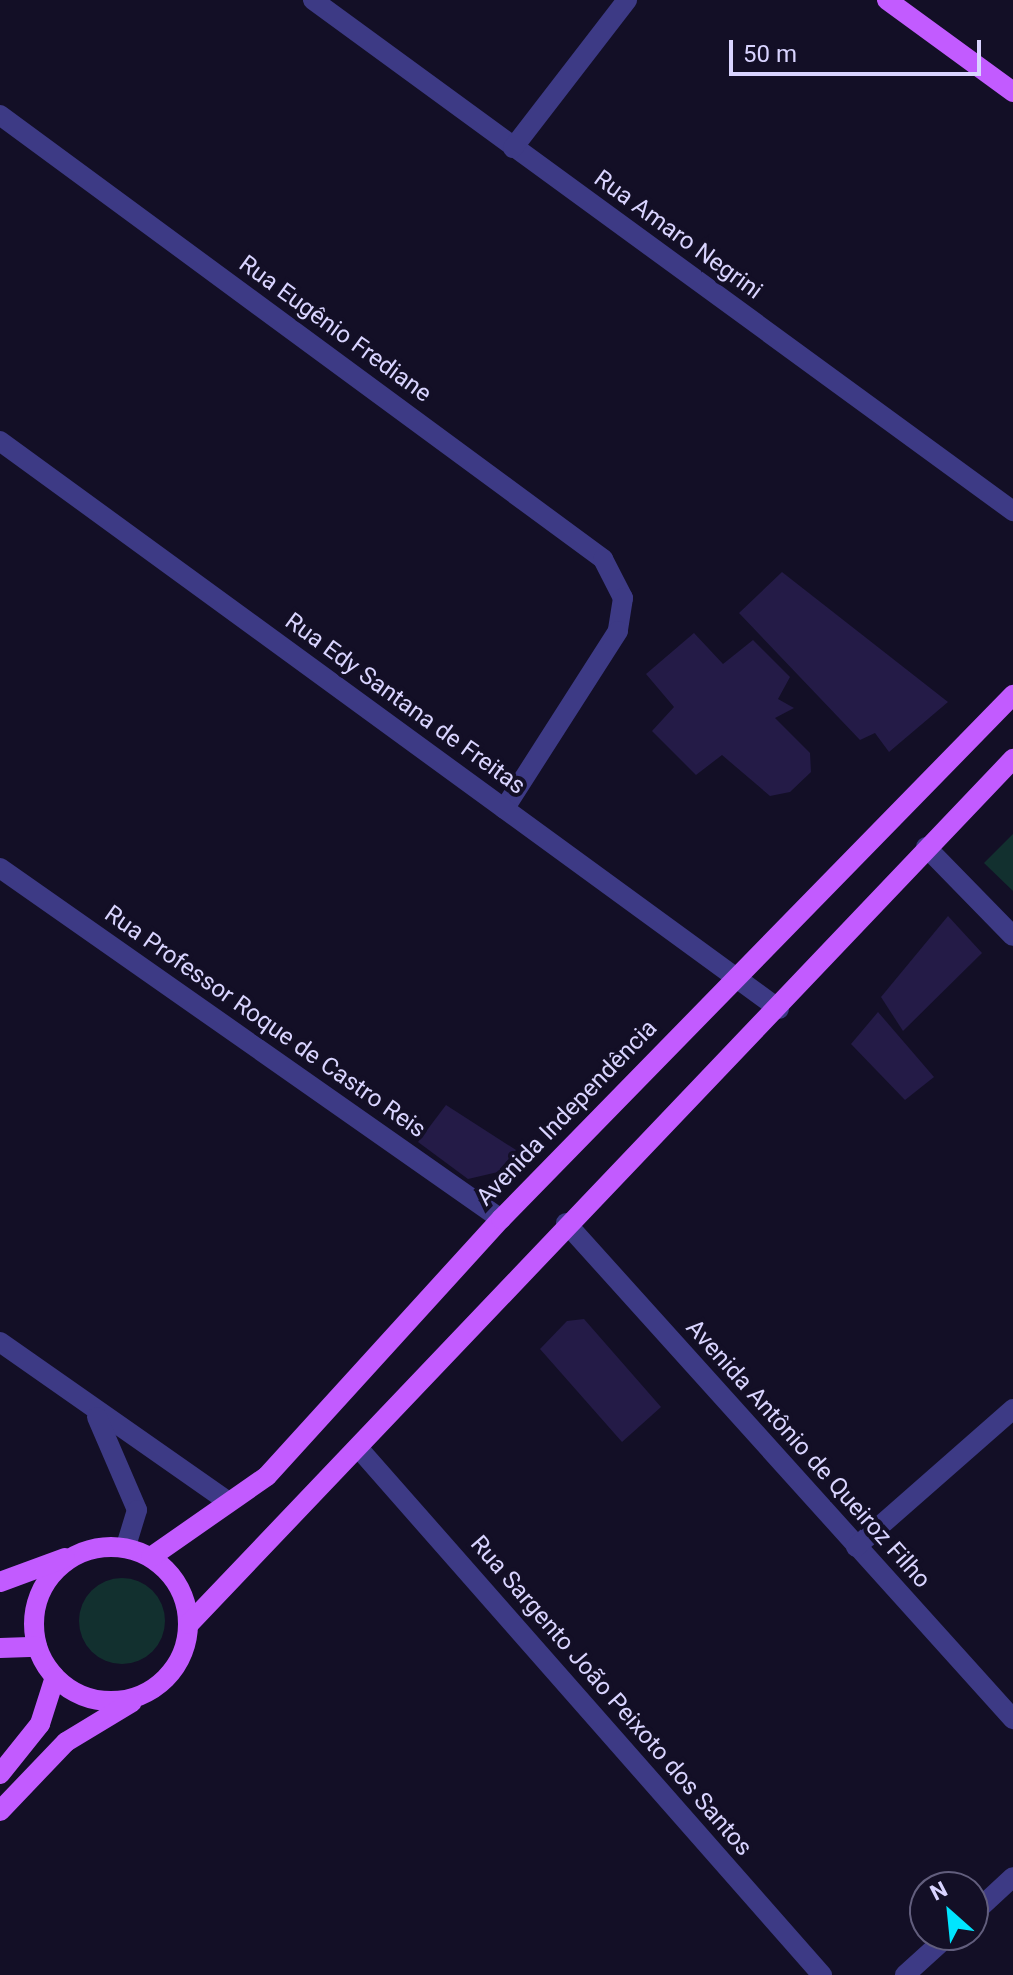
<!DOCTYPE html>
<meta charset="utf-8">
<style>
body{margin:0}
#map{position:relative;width:1013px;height:1975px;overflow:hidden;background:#130f26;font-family:Roboto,sans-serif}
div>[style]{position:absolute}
.green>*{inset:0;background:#12302f}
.round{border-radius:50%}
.building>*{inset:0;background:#241b47}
.minor>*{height:20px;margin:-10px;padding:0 10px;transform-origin:10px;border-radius:10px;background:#3d3a85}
.major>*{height:20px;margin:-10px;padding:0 10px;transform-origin:10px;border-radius:10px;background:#c25bff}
.major>.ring{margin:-10px;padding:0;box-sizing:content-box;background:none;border:20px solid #c25bff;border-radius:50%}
span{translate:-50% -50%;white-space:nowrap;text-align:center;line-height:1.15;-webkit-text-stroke:8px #130f26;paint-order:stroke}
.street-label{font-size:24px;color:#d9d4ff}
.north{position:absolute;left:909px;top:1871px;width:80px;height:80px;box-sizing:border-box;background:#130f26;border:2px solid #625e7d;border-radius:50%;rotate:333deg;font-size:22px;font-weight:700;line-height:32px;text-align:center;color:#d9d4ff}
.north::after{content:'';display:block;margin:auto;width:28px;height:36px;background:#00e5ff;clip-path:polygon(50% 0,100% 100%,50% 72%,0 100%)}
.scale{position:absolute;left:729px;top:40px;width:252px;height:36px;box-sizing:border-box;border:4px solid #d9d4ff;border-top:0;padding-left:10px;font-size:24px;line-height:28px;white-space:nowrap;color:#d9d4ff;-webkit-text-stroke:6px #130f26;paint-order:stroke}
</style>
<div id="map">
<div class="green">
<i style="clip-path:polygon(1013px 834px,1013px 891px,984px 863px)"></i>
<i class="round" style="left:79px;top:1578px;width:86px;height:86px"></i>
</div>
<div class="building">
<i style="clip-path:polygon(782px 572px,948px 702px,889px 752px,875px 733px,860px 740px,739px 613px)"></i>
<i style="clip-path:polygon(694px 633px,723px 664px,753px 640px,790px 677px,778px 699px,794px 708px,775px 718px,810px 753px,811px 772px,790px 792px,770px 796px,722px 755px,696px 775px,652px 731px,674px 707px,646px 674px)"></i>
<i style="clip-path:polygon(948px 916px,982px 953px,903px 1031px,881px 997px)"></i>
<i style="clip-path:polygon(878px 1012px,934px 1077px,905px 1100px,851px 1044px)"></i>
<i style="clip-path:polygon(446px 1105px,516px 1150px,498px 1172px,468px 1179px,418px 1142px)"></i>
<i style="clip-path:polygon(584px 1319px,661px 1407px,622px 1442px,540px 1349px,567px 1321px)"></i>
</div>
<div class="minor">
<i style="left:313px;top:0;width:867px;rotate:36.13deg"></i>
<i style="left:0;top:115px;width:749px;rotate:36.36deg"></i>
<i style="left:603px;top:559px;width:44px;rotate:62.9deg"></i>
<i style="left:623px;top:598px;width:33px;rotate:99deg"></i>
<i style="left:618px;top:631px;width:211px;rotate:122.6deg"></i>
<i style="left:513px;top:148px;width:187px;rotate:-52.4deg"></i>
<i style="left:0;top:441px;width:964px;rotate:36.1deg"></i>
<i style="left:926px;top:847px;width:124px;rotate:45.7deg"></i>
<i style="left:0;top:868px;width:612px;rotate:35.02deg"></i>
<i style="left:566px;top:1223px;width:668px;rotate:47.97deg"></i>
<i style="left:0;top:1342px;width:276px;rotate:35deg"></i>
<i style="left:97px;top:1417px;width:101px;rotate:66.7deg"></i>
<i style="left:137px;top:1510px;width:39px;rotate:107deg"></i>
<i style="left:361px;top:1451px;width:698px;rotate:48.66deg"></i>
<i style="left:856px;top:1547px;width:209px;rotate:-41.3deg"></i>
<i style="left:973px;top:1914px;width:54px;rotate:-42.8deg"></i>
<i style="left:905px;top:1975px;width:59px;rotate:-42.3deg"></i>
</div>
<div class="major">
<i style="left:887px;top:0;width:156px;rotate:36.1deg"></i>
<i class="ring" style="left:34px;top:1547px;width:134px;height:134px"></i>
<i style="left:151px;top:1557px;width:141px;rotate:-34.9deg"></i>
<i style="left:267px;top:1476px;width:348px;rotate:-47.7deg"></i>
<i style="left:501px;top:1219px;width:733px;rotate:-45.66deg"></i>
<i style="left:0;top:1582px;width:69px;rotate:-20.3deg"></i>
<i style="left:189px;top:1624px;width:1195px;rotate:-46.39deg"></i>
<i style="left:0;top:1648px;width:37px;rotate:-2deg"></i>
<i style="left:0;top:1774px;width:64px;rotate:-51.3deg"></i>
<i style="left:40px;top:1724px;width:49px;rotate:-72.3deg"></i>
<i style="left:0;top:1811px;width:95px;rotate:-46.3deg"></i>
<i style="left:66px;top:1742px;width:77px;rotate:-31.2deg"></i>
</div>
<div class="street-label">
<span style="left:678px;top:235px;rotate:36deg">Rua Amaro Negrini</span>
<span style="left:335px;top:329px;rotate:36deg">Rua Eugênio Frediane</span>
<span style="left:405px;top:704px;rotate:36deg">Rua Edy Santana de Freitas</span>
<span style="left:265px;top:1022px;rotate:35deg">Rua Professor Roque de Castro Reis</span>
<span style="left:567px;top:1113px;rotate:-46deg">Avenida Independência</span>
<span style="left:808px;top:1454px;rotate:48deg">Avenida Antônio de Queiroz Filho</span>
<span style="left:611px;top:1696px;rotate:49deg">Rua Sargento João Peixoto dos Santos</span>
</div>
<div class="north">N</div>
<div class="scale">50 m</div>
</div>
